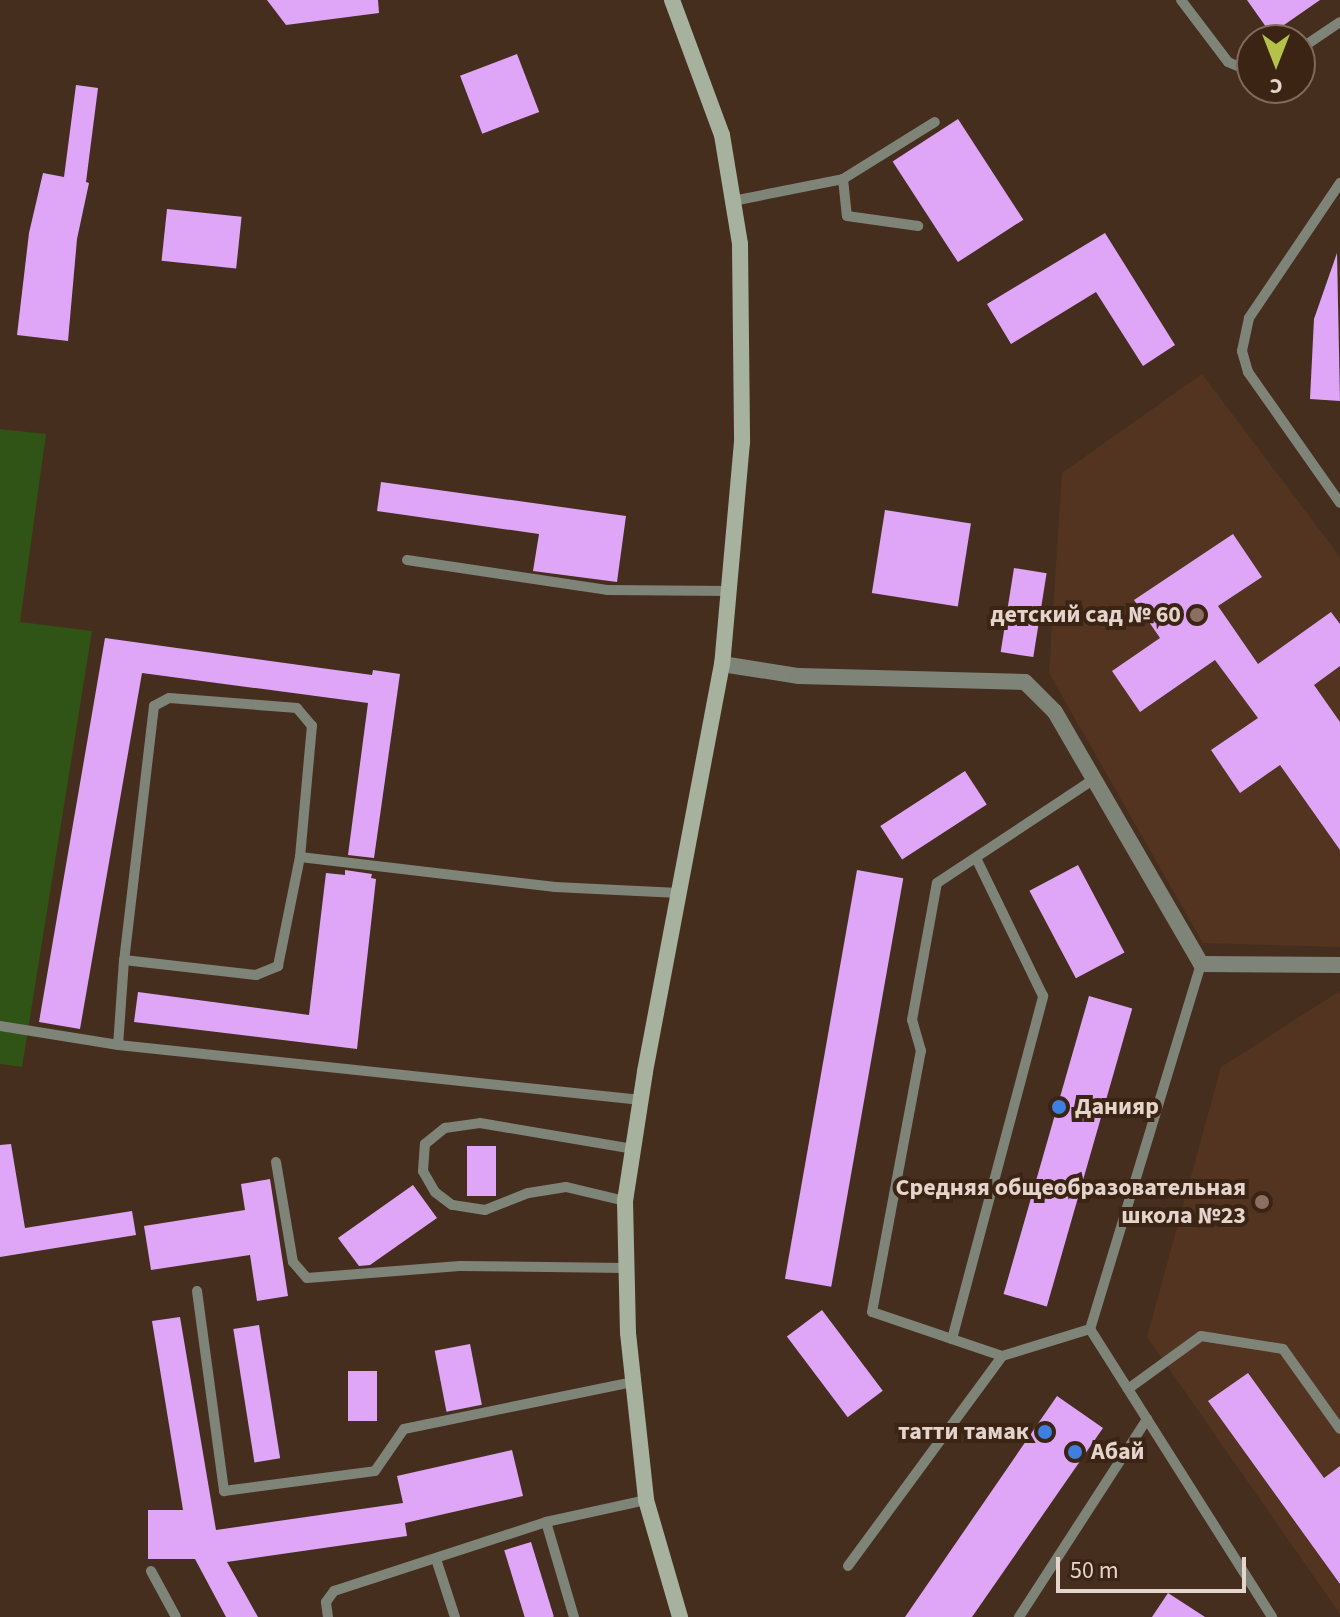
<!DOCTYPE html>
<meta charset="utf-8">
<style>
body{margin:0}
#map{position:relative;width:1340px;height:1617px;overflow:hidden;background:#462e1e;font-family:"Source Sans 3",sans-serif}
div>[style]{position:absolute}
.built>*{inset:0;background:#533421}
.green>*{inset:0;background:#305316}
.building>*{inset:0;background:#dfa6f8;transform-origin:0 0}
.service>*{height:10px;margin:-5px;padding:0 5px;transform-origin:5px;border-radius:5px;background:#7e8478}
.minor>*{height:16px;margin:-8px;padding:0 8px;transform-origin:8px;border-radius:8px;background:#7e8478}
.secondary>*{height:16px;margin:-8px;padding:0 8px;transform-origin:8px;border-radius:8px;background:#a7b29e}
.dots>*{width:22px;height:22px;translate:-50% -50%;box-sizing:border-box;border:4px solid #3b2414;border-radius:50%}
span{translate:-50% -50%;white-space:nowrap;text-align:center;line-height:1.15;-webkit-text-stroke:8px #3b2414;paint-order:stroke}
.poi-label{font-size:24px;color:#e4d4cb;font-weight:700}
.right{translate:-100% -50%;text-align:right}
.left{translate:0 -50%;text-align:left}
.north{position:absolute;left:1236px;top:24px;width:80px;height:80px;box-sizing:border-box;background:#3b2414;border:2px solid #7f6a5d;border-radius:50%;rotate:180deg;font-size:22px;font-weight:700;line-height:32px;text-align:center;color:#e4d4cb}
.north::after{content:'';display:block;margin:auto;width:28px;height:36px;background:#b4c24a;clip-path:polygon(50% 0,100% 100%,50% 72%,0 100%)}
.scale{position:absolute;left:1056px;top:1557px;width:190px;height:36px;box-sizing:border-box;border:4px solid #e4d4cb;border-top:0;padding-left:10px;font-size:24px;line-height:28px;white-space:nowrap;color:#e4d4cb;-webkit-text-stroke:6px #3b2414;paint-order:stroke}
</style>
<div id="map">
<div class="built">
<i style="clip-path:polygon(1202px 374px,1340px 557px,1340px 947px,1203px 943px,1049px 673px,1062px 473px)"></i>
<i style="clip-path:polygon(1340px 991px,1340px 1614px,1147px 1337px,1221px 1067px)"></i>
</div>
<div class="green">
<i style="clip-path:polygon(0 429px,46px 434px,20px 622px,92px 631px,22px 1067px,0 1064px)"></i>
</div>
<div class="building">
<i style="clip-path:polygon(267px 0,378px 0,379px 13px,286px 25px)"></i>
<i style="clip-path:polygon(1247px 0,1320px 0,1271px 34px)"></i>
<i style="left:517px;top:54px;width:62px;height:61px;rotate:69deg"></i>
<i style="clip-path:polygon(76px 85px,98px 88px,86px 182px,89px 183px,77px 239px,68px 341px,17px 335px,29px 233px,43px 173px,64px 177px)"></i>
<i style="left:958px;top:119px;width:120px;height:78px;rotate:57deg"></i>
<i style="left:167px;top:209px;width:75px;height:52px;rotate:6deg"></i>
<i style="clip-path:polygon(1105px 233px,1175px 345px,1143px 366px,1096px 292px,1011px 344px,987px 304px)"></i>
<i style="clip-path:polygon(1337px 253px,1340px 401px,1310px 399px,1314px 319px)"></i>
<i style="clip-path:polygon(381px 482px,626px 516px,617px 582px,533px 571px,539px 534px,377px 511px)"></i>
<i style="left:885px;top:510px;width:87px;height:84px;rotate:9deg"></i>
<i style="clip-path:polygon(1233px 534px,1262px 577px,1218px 606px,1258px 664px,1331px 612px,1340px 624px,1340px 666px,1314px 685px,1340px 722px,1340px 850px,1280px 765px,1240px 793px,1211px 750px,1258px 718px,1215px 660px,1140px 712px,1112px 671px,1160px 638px,1134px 600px)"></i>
<i style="left:1014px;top:568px;width:33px;height:85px;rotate:9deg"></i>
<i style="clip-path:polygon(105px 638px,372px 675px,373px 670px,400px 674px,374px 858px,348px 855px,368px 703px,142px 673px,80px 1029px,39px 1022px)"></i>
<i style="left:965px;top:771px;width:40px;height:101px;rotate:57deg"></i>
<i style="left:1078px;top:865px;width:99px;height:55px;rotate:62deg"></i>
<i style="clip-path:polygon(345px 870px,372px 874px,371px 878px,376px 879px,357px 1049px,134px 1022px,138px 992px,309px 1015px,326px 873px,345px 875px)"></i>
<i style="left:857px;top:870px;width:47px;height:415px;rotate:10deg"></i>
<i style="left:1089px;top:996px;width:45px;height:310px;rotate:16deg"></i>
<i style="clip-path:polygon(11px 1144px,25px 1228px,132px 1211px,136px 1235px,0 1257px,0 1145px)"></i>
<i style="left:467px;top:1146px;width:29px;height:50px"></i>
<i style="clip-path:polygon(270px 1179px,288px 1296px,257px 1301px,250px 1255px,151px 1270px,144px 1226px,245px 1210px,241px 1184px)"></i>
<i style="clip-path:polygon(413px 1185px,437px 1218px,370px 1265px,359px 1266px,338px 1238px)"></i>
<i style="left:822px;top:1310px;width:101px;height:44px;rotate:53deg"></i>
<i style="clip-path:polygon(180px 1317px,216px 1530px,403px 1503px,397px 1476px,512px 1450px,523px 1496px,405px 1523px,407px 1536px,227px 1562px,258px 1617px,226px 1617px,195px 1559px,148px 1559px,148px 1510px,183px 1510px,152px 1321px)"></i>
<i style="left:259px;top:1325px;width:135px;height:26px;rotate:81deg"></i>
<i style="left:470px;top:1344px;width:62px;height:36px;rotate:79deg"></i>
<i style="left:348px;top:1371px;width:29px;height:50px"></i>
<i style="clip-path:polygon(1248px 1373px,1324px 1478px,1340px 1466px,1340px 1584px,1208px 1401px)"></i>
<i style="clip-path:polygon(1057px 1396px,1103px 1428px,972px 1617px,905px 1617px)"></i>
<i style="left:531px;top:1542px;width:78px;height:28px;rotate:73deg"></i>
<i style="clip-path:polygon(1168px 1593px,1205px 1617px,1152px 1617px)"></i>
</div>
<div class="service">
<i style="left:1181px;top:0;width:78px;rotate:52.8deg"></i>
<i style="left:1228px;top:62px;width:26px;rotate:23deg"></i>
<i style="left:1300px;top:49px;width:48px;rotate:-34deg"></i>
<i style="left:843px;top:179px;width:37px;rotate:84deg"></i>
<i style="left:847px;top:216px;width:72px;rotate:8deg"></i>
<i style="left:1340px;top:183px;width:163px;rotate:124deg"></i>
<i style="left:1249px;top:318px;width:34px;rotate:102deg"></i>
<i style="left:1242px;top:351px;width:22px;rotate:74deg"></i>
<i style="left:1248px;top:372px;width:160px;rotate:54.9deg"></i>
<i style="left:733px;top:201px;width:112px;rotate:-11.3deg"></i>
<i style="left:843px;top:179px;width:108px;rotate:-31.8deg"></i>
<i style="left:407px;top:560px;width:202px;rotate:8.5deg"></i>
<i style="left:607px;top:590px;width:122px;rotate:0.5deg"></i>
<i style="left:300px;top:857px;width:257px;rotate:6.7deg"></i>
<i style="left:555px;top:887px;width:124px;rotate:2.8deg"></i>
<i style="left:124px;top:960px;width:133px;rotate:6.5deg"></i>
<i style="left:256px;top:975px;width:24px;rotate:-22deg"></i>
<i style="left:278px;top:966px;width:111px;rotate:-78.6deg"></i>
<i style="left:300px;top:857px;width:132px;rotate:-84.8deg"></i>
<i style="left:312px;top:726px;width:23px;rotate:-130deg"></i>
<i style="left:297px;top:708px;width:128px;rotate:-175.5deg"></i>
<i style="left:169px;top:698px;width:17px;rotate:152deg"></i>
<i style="left:154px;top:706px;width:256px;rotate:96.7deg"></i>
<i style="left:124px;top:960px;width:85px;rotate:94deg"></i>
<i style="left:118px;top:1045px;width:526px;rotate:6deg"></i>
<i style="left:1201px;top:964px;width:382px;rotate:106.9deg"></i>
<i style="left:1090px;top:1329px;width:341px;rotate:57.7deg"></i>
<i style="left:0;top:1026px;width:120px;rotate:9.1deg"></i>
<i style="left:276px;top:1162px;width:101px;rotate:80.4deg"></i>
<i style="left:293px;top:1262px;width:21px;rotate:49deg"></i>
<i style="left:307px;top:1278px;width:153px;rotate:-4.5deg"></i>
<i style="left:460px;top:1266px;width:165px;rotate:0.7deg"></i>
<i style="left:625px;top:1201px;width:61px;rotate:-166.7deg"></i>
<i style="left:566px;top:1187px;width:38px;rotate:171deg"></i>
<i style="left:528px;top:1193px;width:46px;rotate:158.4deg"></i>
<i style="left:485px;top:1210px;width:33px;rotate:-171deg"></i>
<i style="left:452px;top:1205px;width:21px;rotate:-143deg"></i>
<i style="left:435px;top:1192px;width:24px;rotate:-120deg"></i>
<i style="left:423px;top:1171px;width:27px;rotate:-86deg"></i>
<i style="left:425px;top:1144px;width:26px;rotate:-39deg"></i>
<i style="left:445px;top:1128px;width:35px;rotate:-8deg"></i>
<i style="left:480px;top:1123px;width:155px;rotate:9.6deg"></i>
<i style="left:197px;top:1291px;width:202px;rotate:82.3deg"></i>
<i style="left:224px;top:1491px;width:152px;rotate:-7.5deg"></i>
<i style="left:375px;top:1471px;width:51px;rotate:-55.4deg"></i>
<i style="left:404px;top:1429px;width:233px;rotate:-11.6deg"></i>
<i style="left:1090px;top:1329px;width:92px;rotate:162.9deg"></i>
<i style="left:1002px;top:1356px;width:137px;rotate:-161.3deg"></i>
<i style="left:872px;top:1312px;width:266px;rotate:-79.4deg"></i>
<i style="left:921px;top:1051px;width:32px;rotate:-106deg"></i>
<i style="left:912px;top:1020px;width:139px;rotate:-79.7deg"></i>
<i style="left:937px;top:883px;width:188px;rotate:-33.5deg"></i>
<i style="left:952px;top:1339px;width:355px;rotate:-75.1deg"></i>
<i style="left:1043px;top:996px;width:153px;rotate:-115.9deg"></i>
<i style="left:1128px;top:1389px;width:90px;rotate:-36deg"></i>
<i style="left:1201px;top:1336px;width:83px;rotate:9deg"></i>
<i style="left:1283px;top:1349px;width:98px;rotate:54.5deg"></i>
<i style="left:546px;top:1522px;width:99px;rotate:73.6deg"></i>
<i style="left:436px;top:1559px;width:61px;rotate:71.9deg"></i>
<i style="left:848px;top:1566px;width:260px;rotate:-53.7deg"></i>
<i style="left:151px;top:1571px;width:52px;rotate:61.5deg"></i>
<i style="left:328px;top:1617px;width:15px;rotate:-98deg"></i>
<i style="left:326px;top:1602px;width:14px;rotate:-54deg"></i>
<i style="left:334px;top:1591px;width:223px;rotate:-18deg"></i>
<i style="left:546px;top:1522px;width:102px;rotate:-12.4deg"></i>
<i style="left:1019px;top:1617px;width:236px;rotate:-57.1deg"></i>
</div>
<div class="minor">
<i style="left:722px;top:664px;width:78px;rotate:8.9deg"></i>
<i style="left:799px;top:676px;width:226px;rotate:1.5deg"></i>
<i style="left:1025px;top:682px;width:42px;rotate:45deg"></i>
<i style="left:1055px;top:712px;width:291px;rotate:59.9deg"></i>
<i style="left:1201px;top:964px;width:139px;rotate:0.4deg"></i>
</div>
<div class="secondary">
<i style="left:672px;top:0;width:144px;rotate:69.7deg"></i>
<i style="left:722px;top:135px;width:110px;rotate:80.6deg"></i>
<i style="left:740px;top:244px;width:198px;rotate:89.4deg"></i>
<i style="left:742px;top:442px;width:223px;rotate:95.1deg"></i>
<i style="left:722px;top:664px;width:415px;rotate:100.7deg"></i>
<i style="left:645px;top:1072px;width:131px;rotate:98.8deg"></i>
<i style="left:625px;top:1201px;width:132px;rotate:88.7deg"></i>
<i style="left:628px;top:1333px;width:168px;rotate:83.8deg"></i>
<i style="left:646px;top:1500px;width:122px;rotate:73.8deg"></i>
</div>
<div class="dots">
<i style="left:1197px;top:615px;background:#8d6e63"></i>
<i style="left:1059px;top:1107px;background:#3f7fe0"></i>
<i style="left:1262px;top:1202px;background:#8d6e63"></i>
<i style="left:1045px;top:1432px;background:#3f7fe0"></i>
<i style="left:1075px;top:1452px;background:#3f7fe0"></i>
</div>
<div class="poi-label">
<span class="right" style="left:1181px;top:615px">детский сад № 60</span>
<span class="left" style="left:1075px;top:1107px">Данияр</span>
<span class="right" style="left:1246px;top:1202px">Средняя общеобразовательная<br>школа №23</span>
<span class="right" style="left:1029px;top:1432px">татти тамак</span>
<span class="left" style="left:1091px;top:1452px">Абай</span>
</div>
<div class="north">С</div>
<div class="scale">50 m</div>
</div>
